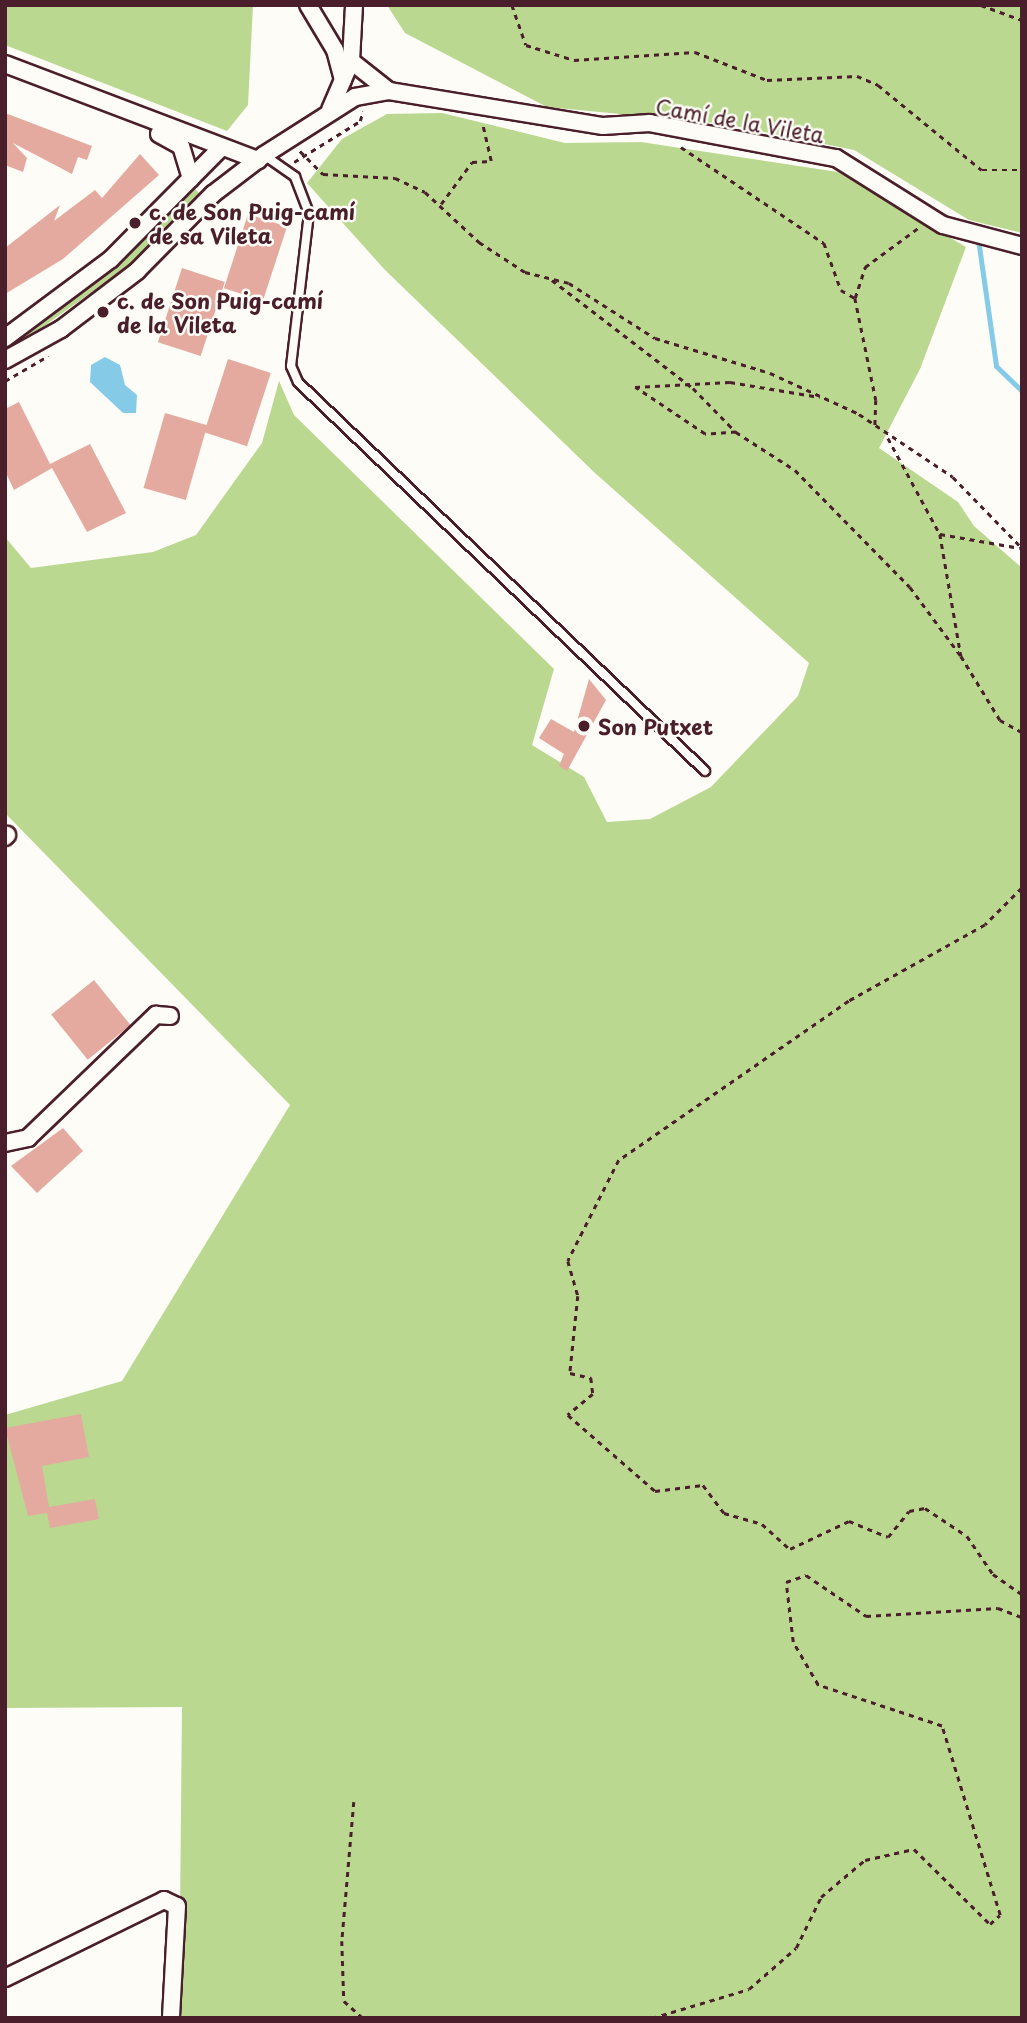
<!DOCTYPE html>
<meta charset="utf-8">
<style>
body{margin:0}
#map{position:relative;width:1027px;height:2023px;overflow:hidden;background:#fdfcf7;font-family:"Playpen Sans",sans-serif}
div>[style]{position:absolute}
.green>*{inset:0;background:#bad890}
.water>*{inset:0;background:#85cbe7}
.stream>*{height:5px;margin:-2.5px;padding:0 2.5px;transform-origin:2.5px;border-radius:2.5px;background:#85cbe7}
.building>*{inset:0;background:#e4aa9f;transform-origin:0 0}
.path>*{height:2.5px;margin-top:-1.25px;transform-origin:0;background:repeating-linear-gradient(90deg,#4a1f2b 0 5px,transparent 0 10px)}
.roads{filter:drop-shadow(2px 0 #4a1f2b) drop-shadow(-2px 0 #4a1f2b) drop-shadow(0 2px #4a1f2b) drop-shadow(0 -2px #4a1f2b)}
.service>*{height:8px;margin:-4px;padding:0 4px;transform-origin:4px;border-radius:4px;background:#fdfcf7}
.minor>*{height:16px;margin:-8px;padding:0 8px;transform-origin:8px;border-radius:8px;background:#fdfcf7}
.dots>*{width:19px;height:19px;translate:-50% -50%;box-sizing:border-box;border:4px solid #fdfcf7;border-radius:50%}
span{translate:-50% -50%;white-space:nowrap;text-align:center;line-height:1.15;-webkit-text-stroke:5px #fdfcf7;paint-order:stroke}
.street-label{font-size:21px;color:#4a1f2b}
.poi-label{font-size:21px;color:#4a1f2b;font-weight:700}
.left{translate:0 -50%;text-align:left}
.frame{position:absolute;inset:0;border:7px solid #4a1f2b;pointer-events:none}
</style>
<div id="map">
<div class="green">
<i style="clip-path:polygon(5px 5px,253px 5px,248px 105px,227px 131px,5px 45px)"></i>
<i style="clip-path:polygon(387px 5px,1022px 5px,1022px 233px,969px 220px,854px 150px,725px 124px,547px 107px,405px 33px)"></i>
<i style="clip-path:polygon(442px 113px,565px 143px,641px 142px,838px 172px,966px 247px,920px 369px,879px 448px,958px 502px,974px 526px,1022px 568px,1022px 2018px,179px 2018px,182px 1707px,5px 1708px,5px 1415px,122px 1381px,290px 1105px,5px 813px,5px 537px,31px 568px,153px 552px,196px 535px,262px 443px,279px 381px,294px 415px,554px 669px,532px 745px,584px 777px,607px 822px,650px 819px,711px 787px,798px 696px,809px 663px,595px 473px,385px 270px,307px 183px,342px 139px,387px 114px)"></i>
<i style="clip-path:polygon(195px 189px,200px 194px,124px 269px,5px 354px,5px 347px,115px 269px)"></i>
</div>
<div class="water">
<i style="clip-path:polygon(105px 357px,120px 365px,125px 385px,137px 395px,136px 413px,123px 413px,90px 382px,91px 365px)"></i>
</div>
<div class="stream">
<i style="left:978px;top:239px;width:128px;rotate:81.9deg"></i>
<i style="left:996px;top:366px;width:36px;rotate:44deg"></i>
</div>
<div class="building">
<i style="clip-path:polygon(5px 113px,92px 146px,87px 160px,78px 157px,72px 174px,13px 143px,27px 158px,23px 172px,5px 165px)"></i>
<i style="clip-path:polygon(140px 154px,159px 175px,63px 259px,5px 294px,5px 248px,60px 205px,54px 221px,95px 190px,102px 198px)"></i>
<i style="left:248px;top:214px;width:41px;height:78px;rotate:18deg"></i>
<i style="left:182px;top:268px;width:45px;height:78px;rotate:18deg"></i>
<i style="left:228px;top:359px;width:45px;height:77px;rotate:18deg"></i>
<i style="clip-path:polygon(19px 402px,50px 464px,90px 444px,126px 513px,87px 532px,52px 468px,14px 490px,5px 471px,5px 409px)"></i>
<i style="left:165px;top:413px;width:44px;height:78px;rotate:16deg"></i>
<i style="clip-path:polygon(589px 679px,606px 700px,567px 771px,559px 766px,564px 754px,539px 738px,551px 719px,574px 732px)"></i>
<i style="left:94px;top:980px;width:58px;height:55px;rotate:51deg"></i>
<i style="clip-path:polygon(63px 1128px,83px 1151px,37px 1193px,11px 1166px)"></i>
<i style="clip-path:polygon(81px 1414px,89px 1457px,42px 1466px,49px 1507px,95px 1499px,99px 1519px,50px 1528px,47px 1513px,28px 1516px,5px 1428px)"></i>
</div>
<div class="path">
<i style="left:512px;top:5px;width:42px;rotate:70.7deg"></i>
<i style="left:526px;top:45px;width:50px;rotate:17.4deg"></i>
<i style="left:574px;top:60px;width:121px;rotate:-3.8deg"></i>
<i style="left:695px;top:52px;width:77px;rotate:21.3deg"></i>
<i style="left:767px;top:80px;width:90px;rotate:-2.5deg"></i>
<i style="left:857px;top:76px;width:23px;rotate:23deg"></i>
<i style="left:878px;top:85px;width:134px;rotate:39.3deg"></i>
<i style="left:982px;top:170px;width:40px"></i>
<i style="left:981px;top:5px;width:44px;rotate:20.1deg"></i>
<i style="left:681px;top:147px;width:172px;rotate:33.9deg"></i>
<i style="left:824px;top:243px;width:50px;rotate:70.1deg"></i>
<i style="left:841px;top:290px;width:16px;rotate:30deg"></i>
<i style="left:855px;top:298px;width:104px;rotate:78.4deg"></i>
<i style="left:876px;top:400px;width:28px;rotate:92deg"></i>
<i style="left:300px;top:151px;width:33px;rotate:45deg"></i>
<i style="left:323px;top:174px;width:72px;rotate:3.2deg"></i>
<i style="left:395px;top:178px;width:33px;rotate:25deg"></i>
<i style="left:425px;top:192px;width:74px;rotate:42.8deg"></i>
<i style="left:479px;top:242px;width:55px;rotate:33.1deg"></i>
<i style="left:525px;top:272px;width:45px;rotate:14deg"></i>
<i style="left:569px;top:283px;width:102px;rotate:32.6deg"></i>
<i style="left:655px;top:338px;width:120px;rotate:16.9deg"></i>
<i style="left:770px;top:373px;width:98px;rotate:24.7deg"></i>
<i style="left:859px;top:414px;width:113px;rotate:33.8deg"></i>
<i style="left:953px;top:477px;width:99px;rotate:45.8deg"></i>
<i style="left:294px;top:162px;width:78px;rotate:-31.8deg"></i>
<i style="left:360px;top:121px;width:10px;rotate:-73deg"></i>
<i style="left:441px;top:204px;width:52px;rotate:-53.6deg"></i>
<i style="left:472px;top:162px;width:19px;rotate:-3deg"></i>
<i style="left:491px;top:161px;width:39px;rotate:-103deg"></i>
<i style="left:552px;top:280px;width:178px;rotate:37.5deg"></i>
<i style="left:693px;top:388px;width:62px;rotate:45.7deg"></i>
<i style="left:736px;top:432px;width:70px;rotate:32.8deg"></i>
<i style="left:795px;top:470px;width:164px;rotate:45.5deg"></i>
<i style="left:910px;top:587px;width:86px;rotate:53.5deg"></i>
<i style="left:855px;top:298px;width:33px;rotate:-72deg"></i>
<i style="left:865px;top:267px;width:66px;rotate:-36.3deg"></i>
<i style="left:5px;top:381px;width:50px;rotate:-30.2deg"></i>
<i style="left:736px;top:432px;width:31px;rotate:176deg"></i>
<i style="left:705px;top:434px;width:84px;rotate:-146.1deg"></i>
<i style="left:635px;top:387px;width:95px;rotate:-3deg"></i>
<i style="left:730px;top:382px;width:91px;rotate:9.5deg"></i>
<i style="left:888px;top:438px;width:109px;rotate:61.6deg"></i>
<i style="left:940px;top:534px;width:124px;rotate:80.2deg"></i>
<i style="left:961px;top:656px;width:75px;rotate:58.6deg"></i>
<i style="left:1000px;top:720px;width:25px;rotate:29deg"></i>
<i style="left:940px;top:534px;width:81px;rotate:9.9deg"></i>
<i style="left:1022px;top:888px;width:52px;rotate:135deg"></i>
<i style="left:985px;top:925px;width:156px;rotate:150.8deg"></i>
<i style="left:849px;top:1001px;width:280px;rotate:145.3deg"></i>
<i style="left:619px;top:1160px;width:113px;rotate:116.8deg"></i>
<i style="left:568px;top:1261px;width:36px;rotate:74deg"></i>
<i style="left:578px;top:1296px;width:77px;rotate:95.9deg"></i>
<i style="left:570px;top:1373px;width:22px;rotate:13deg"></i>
<i style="left:591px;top:1378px;width:16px;rotate:83deg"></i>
<i style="left:593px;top:1394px;width:33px;rotate:140deg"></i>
<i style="left:568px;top:1415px;width:116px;rotate:41.1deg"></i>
<i style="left:655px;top:1491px;width:48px;rotate:-7.1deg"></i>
<i style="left:703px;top:1485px;width:35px;rotate:53deg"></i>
<i style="left:724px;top:1513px;width:40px;rotate:16deg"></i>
<i style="left:762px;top:1524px;width:38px;rotate:42deg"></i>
<i style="left:790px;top:1549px;width:65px;rotate:-25.4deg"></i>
<i style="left:849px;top:1521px;width:42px;rotate:22.3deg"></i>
<i style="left:888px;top:1537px;width:33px;rotate:-51deg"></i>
<i style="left:909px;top:1511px;width:16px;rotate:-11deg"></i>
<i style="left:925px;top:1508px;width:50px;rotate:33.7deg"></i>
<i style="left:967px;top:1536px;width:46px;rotate:55.6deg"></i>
<i style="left:993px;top:1574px;width:35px;rotate:35deg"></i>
<i style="left:354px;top:1802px;width:140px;rotate:94.9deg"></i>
<i style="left:342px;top:1941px;width:60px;rotate:88.1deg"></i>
<i style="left:344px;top:2001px;width:25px;rotate:42deg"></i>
<i style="left:652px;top:2018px;width:101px;rotate:-16.6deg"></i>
<i style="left:749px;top:1989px;width:62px;rotate:-41.1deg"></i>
<i style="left:796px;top:1948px;width:57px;rotate:-63.9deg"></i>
<i style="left:821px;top:1897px;width:57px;rotate:-40.1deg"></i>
<i style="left:865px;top:1860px;width:50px;rotate:-12.7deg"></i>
<i style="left:914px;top:1849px;width:107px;rotate:44.6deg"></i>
<i style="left:990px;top:1924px;width:13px;rotate:-42deg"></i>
<i style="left:1000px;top:1915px;width:198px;rotate:-107.1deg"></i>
<i style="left:942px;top:1726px;width:131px;rotate:-161.7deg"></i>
<i style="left:818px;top:1685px;width:50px;rotate:-120.2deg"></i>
<i style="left:793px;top:1642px;width:60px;rotate:-96.7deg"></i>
<i style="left:786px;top:1582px;width:21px;rotate:-19deg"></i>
<i style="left:806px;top:1575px;width:73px;rotate:34.3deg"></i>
<i style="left:866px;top:1616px;width:132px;rotate:-3.5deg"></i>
<i style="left:998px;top:1608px;width:26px;rotate:21deg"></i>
</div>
<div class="roads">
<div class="service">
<i style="left:264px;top:155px;width:38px;rotate:35deg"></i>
<i style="left:295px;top:177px;width:39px;rotate:69deg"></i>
<i style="left:309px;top:213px;width:154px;rotate:96.7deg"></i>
<i style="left:291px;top:366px;width:17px;rotate:66deg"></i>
<i style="left:298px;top:382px;width:563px;rotate:43.7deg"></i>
</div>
<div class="minor">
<i style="left:308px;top:5px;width:52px;rotate:59deg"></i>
<i style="left:335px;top:50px;width:31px;rotate:75deg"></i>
<i style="left:351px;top:61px;width:48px;rotate:38.3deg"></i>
<i style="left:389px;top:91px;width:217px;rotate:9.3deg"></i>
<i style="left:603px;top:126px;width:47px;rotate:-3.7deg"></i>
<i style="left:650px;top:123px;width:189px;rotate:10.7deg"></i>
<i style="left:836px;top:158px;width:126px;rotate:32.1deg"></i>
<i style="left:943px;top:225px;width:82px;rotate:14.9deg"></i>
<i style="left:5px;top:64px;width:271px;rotate:20.8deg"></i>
<i style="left:330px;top:110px;width:53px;rotate:-66.8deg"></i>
<i style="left:351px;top:61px;width:56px;rotate:-86.9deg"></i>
<i style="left:159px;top:134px;width:25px;rotate:29deg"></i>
<i style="left:181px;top:146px;width:34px;rotate:73deg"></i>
<i style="left:5px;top:338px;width:132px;rotate:-36.7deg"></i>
<i style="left:111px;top:259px;width:155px;rotate:-45.3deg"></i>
<i style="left:5px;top:360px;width:64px;rotate:-29deg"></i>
<i style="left:61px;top:329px;width:96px;rotate:-37.3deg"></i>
<i style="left:137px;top:271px;width:108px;rotate:-45.4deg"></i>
<i style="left:213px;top:194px;width:64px;rotate:-37.4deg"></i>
<i style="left:264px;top:155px;width:108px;rotate:-32.5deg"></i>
<i style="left:355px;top:97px;width:35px;rotate:-10deg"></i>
<i style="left:5px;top:837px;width:3px;rotate:-45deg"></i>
<i style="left:5px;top:1143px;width:24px;rotate:-12deg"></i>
<i style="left:28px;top:1138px;width:178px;rotate:-43.9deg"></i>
<i style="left:156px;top:1015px;width:14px;rotate:4deg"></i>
<i style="left:5px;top:1978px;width:177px;rotate:-26.1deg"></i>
<i style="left:164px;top:1900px;width:14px;rotate:25deg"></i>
<i style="left:177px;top:1906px;width:112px;rotate:93.1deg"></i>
</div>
</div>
<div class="dots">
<i style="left:135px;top:223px;background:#4a1f2b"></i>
<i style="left:103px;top:312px;background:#4a1f2b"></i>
<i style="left:584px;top:726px;background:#4a1f2b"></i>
</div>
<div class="street-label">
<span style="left:740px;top:120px;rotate:10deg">Camí de la Vileta</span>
</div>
<div class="poi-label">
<span class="left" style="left:149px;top:223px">c. de Son Puig-camí<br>de sa Vileta</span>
<span class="left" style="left:117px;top:312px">c. de Son Puig-camí<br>de la Vileta</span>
<span class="left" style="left:598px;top:726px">Son Putxet</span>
</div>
<div class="frame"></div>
</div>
